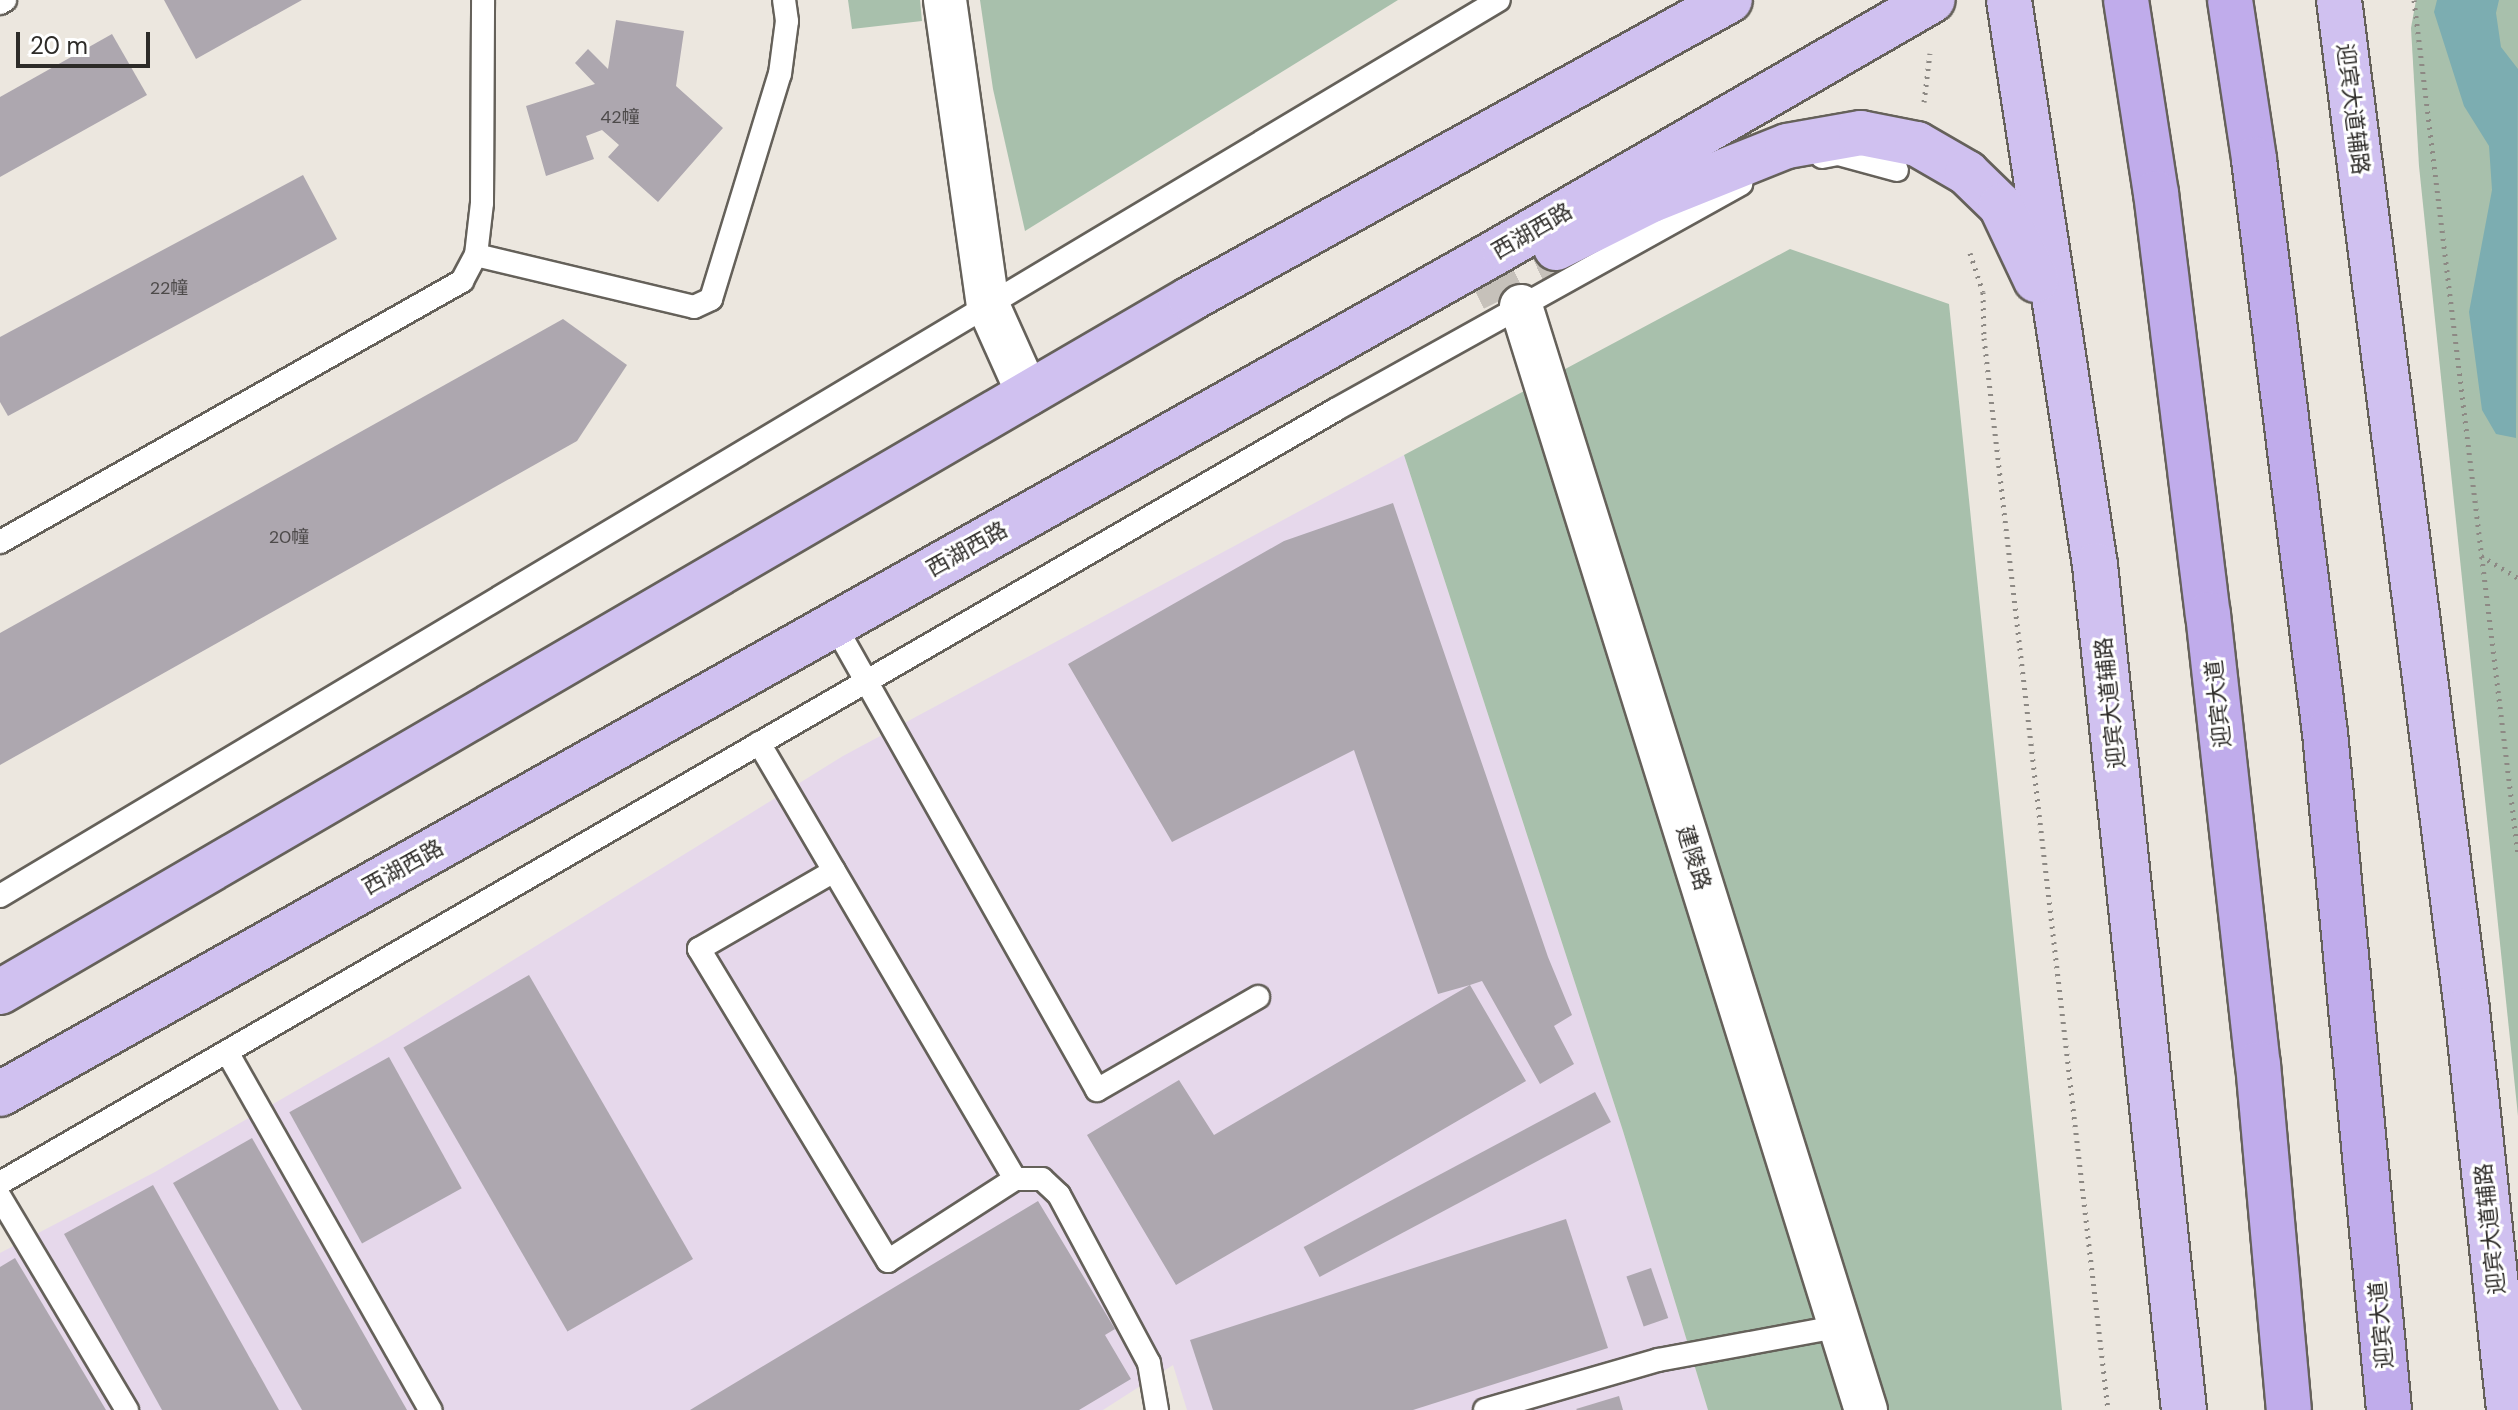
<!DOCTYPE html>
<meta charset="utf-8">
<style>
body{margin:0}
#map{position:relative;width:2518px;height:1410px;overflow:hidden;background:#ece7df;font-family:"DM Sans","Noto Sans SC",sans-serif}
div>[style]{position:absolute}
.industrial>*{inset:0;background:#e6d8eb}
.green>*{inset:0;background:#a8c0ac}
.water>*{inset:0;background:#7cadb1}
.building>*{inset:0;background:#ada7af;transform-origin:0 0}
.primary-tunnel>*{height:44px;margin-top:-22px;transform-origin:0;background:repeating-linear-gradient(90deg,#c6c1ba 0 44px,transparent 0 66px)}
.path>*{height:5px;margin-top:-2.5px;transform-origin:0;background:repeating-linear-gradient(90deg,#8d8984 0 2px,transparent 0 8px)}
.roads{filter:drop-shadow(2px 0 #65615a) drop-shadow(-2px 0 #65615a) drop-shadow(0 2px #65615a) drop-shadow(0 -2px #65615a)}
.service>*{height:22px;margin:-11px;padding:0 11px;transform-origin:11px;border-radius:11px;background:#fff}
.minor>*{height:42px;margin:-21px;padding:0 21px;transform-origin:21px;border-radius:21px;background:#fff}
.primary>*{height:44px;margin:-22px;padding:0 22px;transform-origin:22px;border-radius:22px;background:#d0c1f0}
.trunk>*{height:44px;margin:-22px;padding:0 22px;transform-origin:22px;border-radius:22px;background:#c0aceb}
span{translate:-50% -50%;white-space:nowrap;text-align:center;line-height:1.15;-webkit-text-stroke:6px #fff;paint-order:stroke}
.number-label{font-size:18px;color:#4d4a4a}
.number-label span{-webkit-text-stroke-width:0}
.street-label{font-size:22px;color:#2d2b28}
.scale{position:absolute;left:16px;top:32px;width:134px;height:36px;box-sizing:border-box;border:4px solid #2d2b28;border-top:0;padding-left:10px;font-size:24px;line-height:28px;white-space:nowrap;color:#2d2b28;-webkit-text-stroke:6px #fff;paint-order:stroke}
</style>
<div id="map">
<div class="industrial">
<i style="clip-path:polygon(1404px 455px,1623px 1131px,1708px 1410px,1187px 1410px,1173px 1365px,1103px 1410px,0 1410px,0 1253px,155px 1172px,389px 1037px,843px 756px)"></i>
</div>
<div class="green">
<i style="clip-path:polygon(848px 0,920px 0,922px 21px,852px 29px)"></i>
<i style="clip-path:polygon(980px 0,1398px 0,1025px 231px,993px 89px)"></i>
<i style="clip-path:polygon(2416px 0,2518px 0,2518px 1116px,2419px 166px,2411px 28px)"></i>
<i style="clip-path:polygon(1790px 249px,1949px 304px,2062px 1410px,1708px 1410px,1623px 1131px,1404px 455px)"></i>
</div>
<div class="water">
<i style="clip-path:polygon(2437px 0,2499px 0,2496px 13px,2501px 47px,2518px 69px,2516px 438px,2496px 434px,2482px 410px,2469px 312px,2492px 190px,2489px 146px,2464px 106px,2434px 12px)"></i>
</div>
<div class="building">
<i style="clip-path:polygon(164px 0,302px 0,196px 59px)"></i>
<i style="clip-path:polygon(616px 20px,684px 31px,676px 86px,723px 128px,658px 202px,608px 157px,619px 145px,602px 130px,586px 136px,594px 159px,546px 176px,526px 106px,595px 84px,575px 63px,588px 49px,608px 69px)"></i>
<i style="clip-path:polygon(112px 34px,147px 95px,0 177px,0 97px)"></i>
<i style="clip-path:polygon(303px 175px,337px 239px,8px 416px,0 402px,0 337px)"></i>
<i style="clip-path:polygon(563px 319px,627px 365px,577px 441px,0 765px,0 633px)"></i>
<i style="clip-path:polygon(1393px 503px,1548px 957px,1572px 1015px,1554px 1026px,1574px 1064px,1540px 1084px,1482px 981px,1470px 985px,1526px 1081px,1176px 1285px,1087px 1135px,1179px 1080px,1214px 1135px,1470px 985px,1438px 994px,1354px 750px,1172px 842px,1068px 664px,1284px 541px)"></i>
<i style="left:529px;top:975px;width:328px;height:145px;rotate:60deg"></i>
<i style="left:389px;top:1057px;width:150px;height:114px;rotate:61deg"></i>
<i style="left:1595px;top:1092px;width:34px;height:330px;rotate:62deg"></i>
<i style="clip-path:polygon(252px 1138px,407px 1410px,302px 1410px,173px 1183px)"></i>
<i style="clip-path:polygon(153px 1185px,279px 1410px,162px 1410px,64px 1234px)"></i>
<i style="clip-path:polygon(1038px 1201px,1115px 1329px,1105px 1335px,1131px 1379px,1079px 1410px,690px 1410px)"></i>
<i style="clip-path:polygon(1566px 1219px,1608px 1348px,1413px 1410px,1213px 1410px,1190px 1340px)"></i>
<i style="clip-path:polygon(15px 1258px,106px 1410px,0 1410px,0 1267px)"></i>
<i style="left:1651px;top:1268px;width:53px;height:26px;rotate:71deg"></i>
<i style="clip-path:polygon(1619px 1396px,1623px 1410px,1577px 1410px,1576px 1409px)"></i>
</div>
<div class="primary-tunnel">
<i style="left:1474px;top:289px;width:81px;rotate:-26.3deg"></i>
</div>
<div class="path">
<i style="left:2414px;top:0;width:861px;rotate:83.06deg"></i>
<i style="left:1924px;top:102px;width:49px;rotate:-83deg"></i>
<i style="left:1970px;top:253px;width:41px;rotate:71.6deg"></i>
<i style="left:1983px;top:292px;width:46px;rotate:88.8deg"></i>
<i style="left:1984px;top:338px;width:1079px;rotate:83.4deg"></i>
<i style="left:2481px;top:556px;width:43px;rotate:30.7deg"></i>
</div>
<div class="roads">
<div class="service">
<i style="left:0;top:3px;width:6px;rotate:-31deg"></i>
<i style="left:1822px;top:157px;width:16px;rotate:-11deg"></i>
<i style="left:1838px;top:154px;width:61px;rotate:15.2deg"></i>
<i style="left:476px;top:255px;width:224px;rotate:13.4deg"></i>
<i style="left:694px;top:307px;width:19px;rotate:-25deg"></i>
<i style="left:711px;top:299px;width:235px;rotate:-73deg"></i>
<i style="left:780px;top:74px;width:53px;rotate:-82.5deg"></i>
<i style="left:787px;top:21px;width:21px;rotate:-98deg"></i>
<i style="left:0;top:542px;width:531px;rotate:-29.46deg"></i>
<i style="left:462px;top:281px;width:30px;rotate:-62deg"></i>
<i style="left:476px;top:255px;width:52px;rotate:-83.4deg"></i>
<i style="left:482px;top:203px;width:203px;rotate:-89.7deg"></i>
<i style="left:834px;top:624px;width:535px;rotate:60.56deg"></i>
<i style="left:1097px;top:1090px;width:186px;rotate:-30deg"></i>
<i style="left:759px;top:743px;width:506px;rotate:59.58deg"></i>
<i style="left:1015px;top:1179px;width:151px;rotate:147.2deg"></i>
<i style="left:888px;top:1261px;width:365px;rotate:-121.2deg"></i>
<i style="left:699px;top:949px;width:156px;rotate:-30deg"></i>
<i style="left:0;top:896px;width:1746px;rotate:-30.87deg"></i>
<i style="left:227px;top:1052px;width:412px;rotate:60.4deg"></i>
<i style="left:1015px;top:1179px;width:27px"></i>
<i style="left:1042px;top:1179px;width:23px;rotate:43deg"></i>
<i style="left:1059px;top:1195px;width:191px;rotate:61.8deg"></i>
<i style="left:1149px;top:1363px;width:48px;rotate:80.3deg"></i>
<i style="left:0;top:1183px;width:1543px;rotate:-30.07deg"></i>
<i style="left:1335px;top:410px;width:465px;rotate:-29.1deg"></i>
<i style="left:0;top:1197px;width:248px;rotate:59.2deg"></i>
<i style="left:1485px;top:1410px;width:180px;rotate:-16.1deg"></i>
<i style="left:1658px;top:1360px;width:186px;rotate:-10.5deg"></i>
</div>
<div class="minor">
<i style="left:945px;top:0;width:308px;rotate:82deg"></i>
<i style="left:988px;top:305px;width:98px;rotate:65.8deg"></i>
<i style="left:1521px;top:306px;width:1157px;rotate:72.65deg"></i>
</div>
<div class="primary">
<i style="left:2009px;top:0;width:572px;rotate:81.35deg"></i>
<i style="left:2095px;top:565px;width:850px;rotate:83.99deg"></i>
<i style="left:2339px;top:0;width:1018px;rotate:82.78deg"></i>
<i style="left:2467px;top:1010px;width:402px;rotate:84deg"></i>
<i style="left:1556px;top:248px;width:107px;rotate:-26.6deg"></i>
<i style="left:1652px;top:200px;width:145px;rotate:-21.8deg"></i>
<i style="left:1787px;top:146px;width:75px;rotate:-10deg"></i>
<i style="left:1861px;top:133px;width:57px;rotate:11.1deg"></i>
<i style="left:1917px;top:144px;width:58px;rotate:30.1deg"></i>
<i style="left:1967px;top:173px;width:47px;rotate:44.1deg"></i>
<i style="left:2001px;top:206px;width:82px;rotate:64.7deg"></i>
<i style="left:0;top:992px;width:1377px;rotate:-30.21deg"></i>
<i style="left:1190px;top:299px;width:617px;rotate:-28.97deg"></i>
<i style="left:0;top:1094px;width:1725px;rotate:-29.37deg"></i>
<i style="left:1503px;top:248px;width:496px;rotate:-30deg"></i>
</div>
<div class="trunk">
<i style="left:2126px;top:0;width:195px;rotate:81.2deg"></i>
<i style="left:2156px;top:193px;width:424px;rotate:83deg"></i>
<i style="left:2208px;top:614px;width:453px;rotate:83.7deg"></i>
<i style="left:2258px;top:1064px;width:347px;rotate:84.9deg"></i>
<i style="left:2230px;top:0;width:161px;rotate:81.4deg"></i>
<i style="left:2254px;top:159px;width:578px;rotate:82.95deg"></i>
<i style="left:2325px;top:733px;width:680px;rotate:84.6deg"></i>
</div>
</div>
<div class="number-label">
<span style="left:620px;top:117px">42幢</span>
<span style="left:169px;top:288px">22幢</span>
<span style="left:289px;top:537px">20幢</span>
</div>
<div class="street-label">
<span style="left:2353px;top:109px;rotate:83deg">迎宾大道辅路</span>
<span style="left:1532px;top:231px;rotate:-30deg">西湖西路</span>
<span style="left:967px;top:549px;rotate:-29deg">西湖西路</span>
<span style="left:2110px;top:703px;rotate:-96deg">迎宾大道辅路</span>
<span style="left:2218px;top:704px;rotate:-96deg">迎宾大道</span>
<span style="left:1694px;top:858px;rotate:73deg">建陵路</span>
<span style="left:403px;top:867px;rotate:-29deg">西湖西路</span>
<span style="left:2490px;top:1229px;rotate:-96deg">迎宾大道辅路</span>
<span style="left:2381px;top:1325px;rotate:-95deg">迎宾大道</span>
</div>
<div class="scale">20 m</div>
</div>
